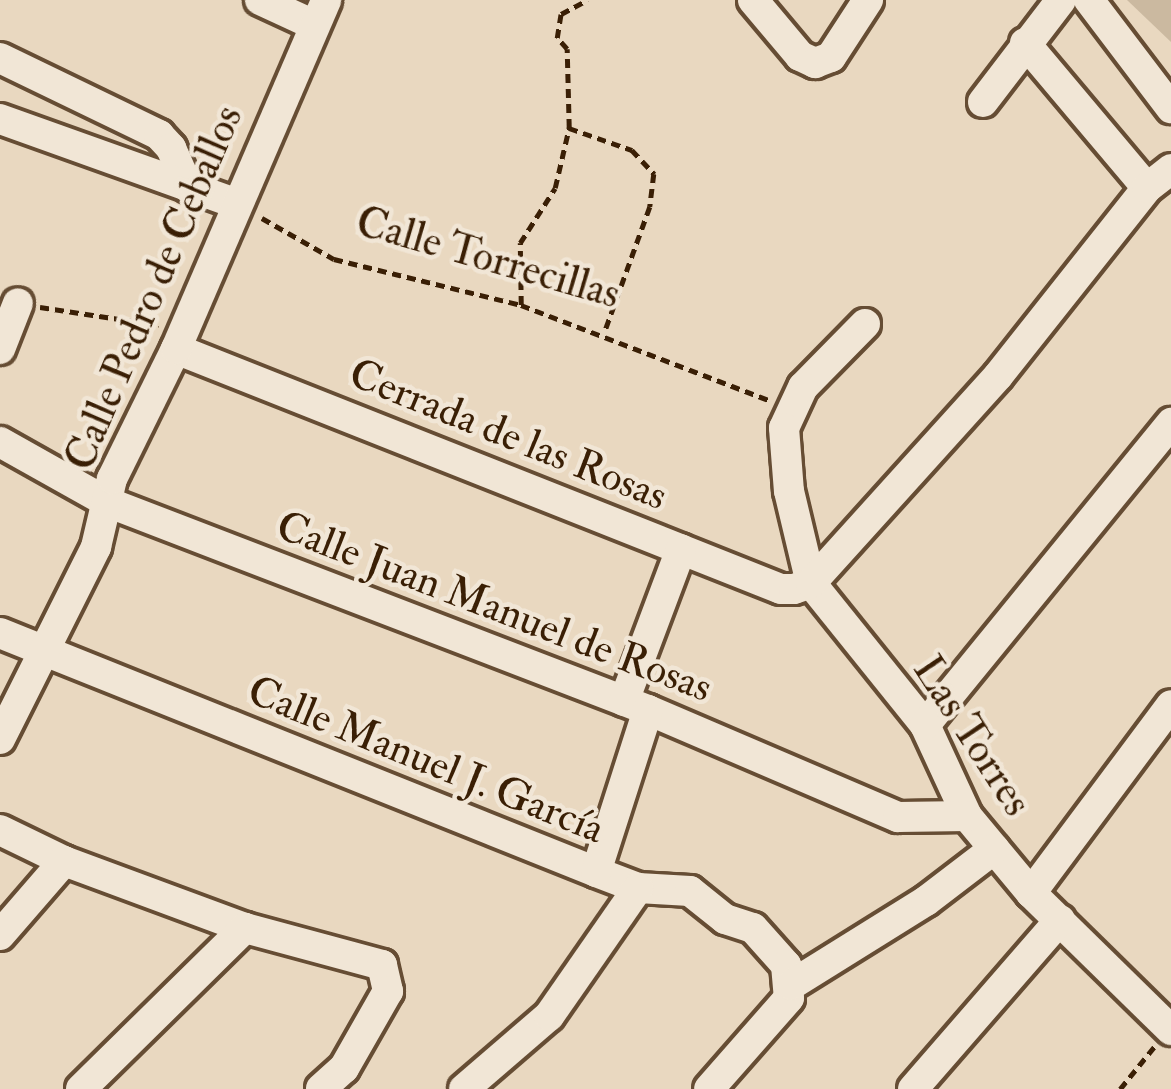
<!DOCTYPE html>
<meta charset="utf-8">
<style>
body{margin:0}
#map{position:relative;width:1171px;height:1089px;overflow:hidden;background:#e9d8c0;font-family:"IM FELL Double Pica",serif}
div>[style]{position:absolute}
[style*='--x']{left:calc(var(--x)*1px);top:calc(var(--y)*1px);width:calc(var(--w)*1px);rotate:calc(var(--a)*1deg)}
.green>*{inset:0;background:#cbb9a0}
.path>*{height:4.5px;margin-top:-2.25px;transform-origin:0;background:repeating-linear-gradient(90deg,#3a1f05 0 9px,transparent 0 15px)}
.roads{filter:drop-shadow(3px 0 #664d34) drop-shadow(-3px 0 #664d34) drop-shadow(0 3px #664d34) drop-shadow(0 -3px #664d34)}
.minor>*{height:30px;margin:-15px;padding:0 15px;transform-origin:15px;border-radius:15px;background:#f1e6d6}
span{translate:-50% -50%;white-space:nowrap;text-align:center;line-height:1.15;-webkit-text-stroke:9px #f1e6d6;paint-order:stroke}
.street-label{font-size:42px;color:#3a1f05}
</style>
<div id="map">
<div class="green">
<i style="clip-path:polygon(1127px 0,1171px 0,1171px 42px)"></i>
</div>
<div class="path">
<i style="--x:569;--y:128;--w:67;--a:19.2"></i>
<i style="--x:632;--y:150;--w:33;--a:47"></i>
<i style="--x:654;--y:174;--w:33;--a:97"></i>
<i style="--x:650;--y:207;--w:132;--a:109.9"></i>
<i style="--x:262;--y:218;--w:83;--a:29.7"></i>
<i style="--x:334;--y:259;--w:193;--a:13.8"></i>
<i style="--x:521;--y:305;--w:265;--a:21"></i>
<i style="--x:521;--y:305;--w:62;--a:-90.9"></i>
<i style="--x:520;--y:243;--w:65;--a:-57.5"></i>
<i style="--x:555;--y:188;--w:62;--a:-76.9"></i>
<i style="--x:569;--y:128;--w:79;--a:-91.5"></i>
<i style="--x:567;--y:49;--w:15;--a:-132"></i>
<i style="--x:557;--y:38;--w:24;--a:-81"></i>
<i style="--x:561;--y:14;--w:30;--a:-28"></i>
<i style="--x:40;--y:307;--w:120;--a:8.6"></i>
<i style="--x:1120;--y:1089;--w:54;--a:-51"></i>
</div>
<div class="roads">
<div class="minor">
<i style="--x:260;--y:0;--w:60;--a:24.8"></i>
<i style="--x:753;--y:0;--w:73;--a:50"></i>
<i style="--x:800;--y:56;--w:17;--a:25"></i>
<i style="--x:815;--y:63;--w:17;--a:-21"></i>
<i style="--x:831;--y:57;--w:68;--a:-57"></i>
<i style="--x:1089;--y:0;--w:136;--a:52.8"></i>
<i style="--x:1025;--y:43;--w:189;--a:49.9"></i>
<i style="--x:0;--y:58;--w:177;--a:25.8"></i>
<i style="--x:159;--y:135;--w:18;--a:47"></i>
<i style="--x:171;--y:148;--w:43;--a:66.4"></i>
<i style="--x:983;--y:102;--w:128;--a:-52.6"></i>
<i style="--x:0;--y:119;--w:252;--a:19.7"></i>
<i style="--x:865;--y:324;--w:88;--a:134.5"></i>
<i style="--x:803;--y:387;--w:45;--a:114.9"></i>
<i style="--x:784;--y:428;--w:63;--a:85.5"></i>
<i style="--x:789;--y:491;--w:95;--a:76.6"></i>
<i style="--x:811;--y:583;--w:182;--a:51.2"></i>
<i style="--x:925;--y:725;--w:100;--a:65.2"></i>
<i style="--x:967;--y:816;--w:100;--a:50.3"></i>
<i style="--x:1031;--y:893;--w:196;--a:44.4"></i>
<i style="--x:0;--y:349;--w:49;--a:-68.6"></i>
<i style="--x:176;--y:349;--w:651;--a:21.64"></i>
<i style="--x:781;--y:589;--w:13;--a:0"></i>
<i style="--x:794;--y:589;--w:18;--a:-19"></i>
<i style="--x:811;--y:583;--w:279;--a:-47.9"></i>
<i style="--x:998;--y:376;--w:240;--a:-51.6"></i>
<i style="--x:1147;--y:188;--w:31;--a:-38"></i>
<i style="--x:0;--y:442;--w:123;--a:29.3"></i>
<i style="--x:107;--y:502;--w:580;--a:21.03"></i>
<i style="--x:648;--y:710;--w:272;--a:23.2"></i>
<i style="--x:898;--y:817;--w:69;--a:-0.8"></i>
<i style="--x:0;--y:633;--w:642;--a:21.85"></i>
<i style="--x:596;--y:872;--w:45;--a:20.9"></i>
<i style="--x:638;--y:888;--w:52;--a:3.3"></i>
<i style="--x:690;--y:891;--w:45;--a:38.7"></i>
<i style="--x:725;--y:919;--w:29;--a:18"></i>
<i style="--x:753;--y:928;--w:50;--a:48.3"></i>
<i style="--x:786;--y:965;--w:33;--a:85"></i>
<i style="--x:789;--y:998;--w:121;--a:131.3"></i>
<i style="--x:624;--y:701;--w:162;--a:-69.4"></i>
<i style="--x:925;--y:725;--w:390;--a:-50.8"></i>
<i style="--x:0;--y:739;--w:215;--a:-63.4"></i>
<i style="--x:96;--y:547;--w:70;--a:-76.8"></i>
<i style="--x:112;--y:479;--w:145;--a:-63.8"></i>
<i style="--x:176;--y:349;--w:380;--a:-66.7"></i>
<i style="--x:0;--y:830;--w:71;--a:25.8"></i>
<i style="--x:64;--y:861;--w:193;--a:20.3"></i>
<i style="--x:245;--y:928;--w:142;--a:15.1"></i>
<i style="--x:382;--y:965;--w:27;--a:77"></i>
<i style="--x:388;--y:991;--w:89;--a:119.7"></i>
<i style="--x:344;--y:1068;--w:31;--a:138"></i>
<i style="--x:596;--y:872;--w:170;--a:-72.2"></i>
<i style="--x:1031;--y:893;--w:234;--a:-53.3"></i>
<i style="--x:0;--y:935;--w:98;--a:-49.1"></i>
<i style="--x:791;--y:985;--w:159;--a:-31.9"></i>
<i style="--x:926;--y:901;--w:86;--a:-37.4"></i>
<i style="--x:81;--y:1089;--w:230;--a:-44.5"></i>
<i style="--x:464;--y:1089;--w:112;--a:-40.7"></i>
<i style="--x:549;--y:1016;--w:156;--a:-55.2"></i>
<i style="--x:913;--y:1089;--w:224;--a:-49"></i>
</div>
</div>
<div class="street-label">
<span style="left:488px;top:258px;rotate:16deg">Calle Torrecillas</span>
<span style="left:154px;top:288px;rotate:-67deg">Calle Pedro de Ceballos</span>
<span style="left:508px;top:435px;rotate:22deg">Cerrada de las Rosas</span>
<span style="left:494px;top:607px;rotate:21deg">Calle Juan Manuel de Rosas</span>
<span style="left:972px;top:736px;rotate:57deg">Las Torres</span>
<span style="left:426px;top:760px;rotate:22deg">Calle Manuel J. García</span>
</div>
</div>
